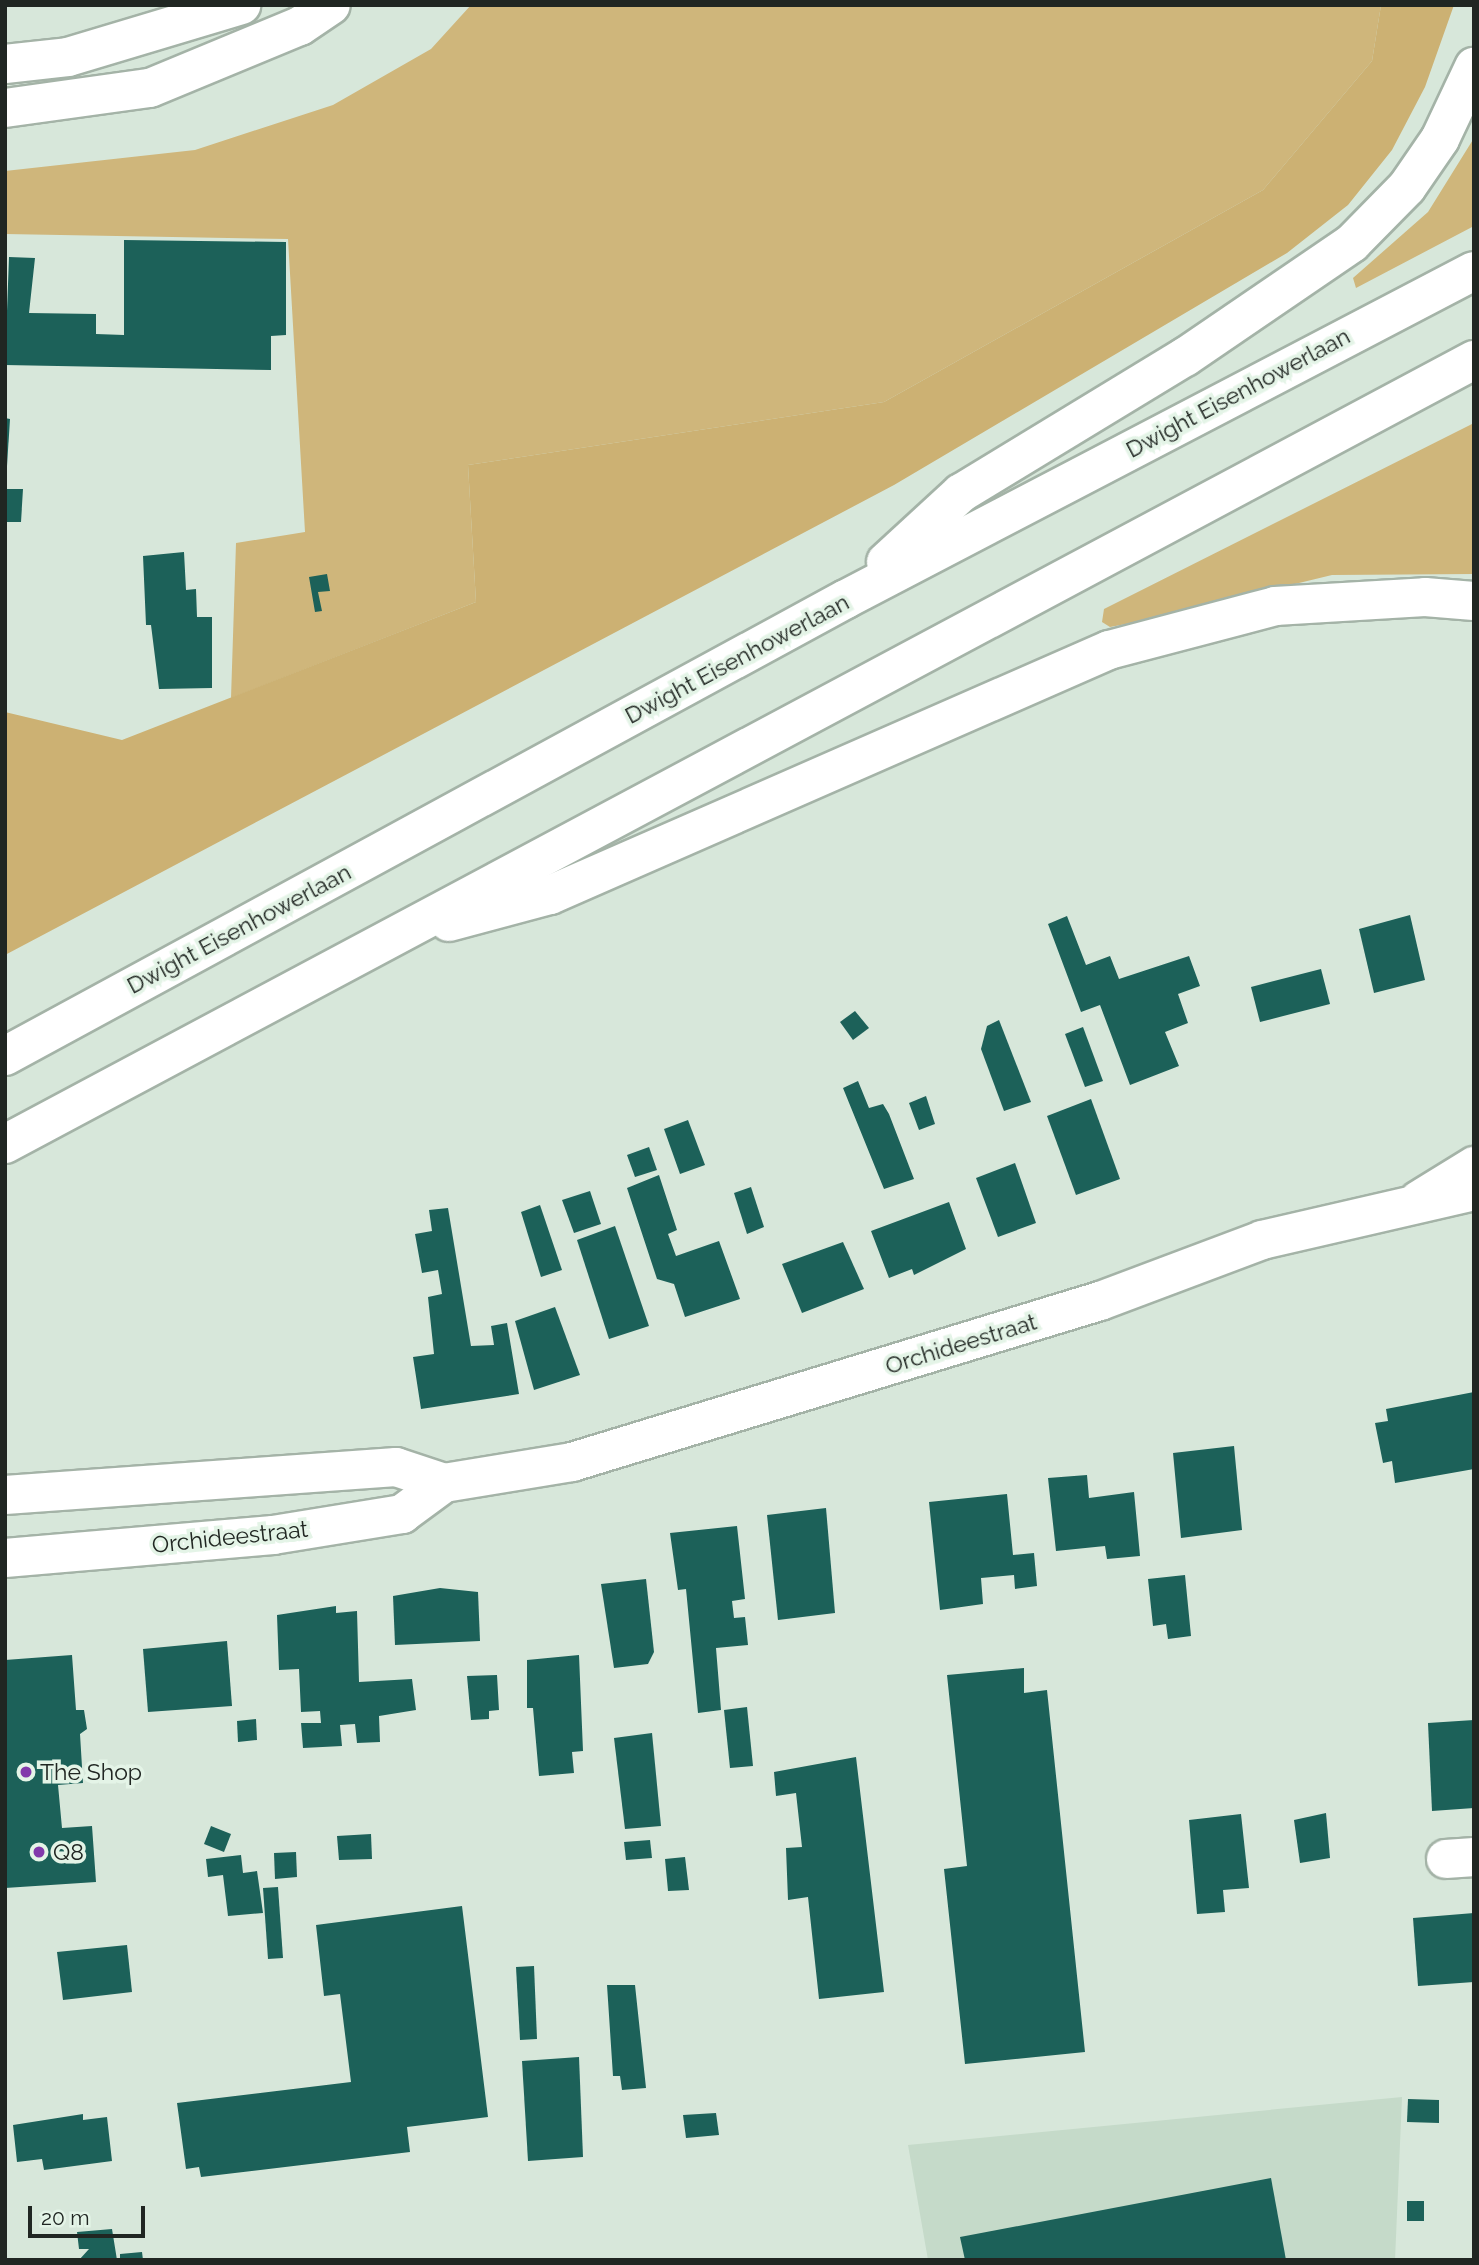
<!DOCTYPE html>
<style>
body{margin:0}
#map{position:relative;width:1479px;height:2265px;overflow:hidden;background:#d7e7da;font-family:Raleway,sans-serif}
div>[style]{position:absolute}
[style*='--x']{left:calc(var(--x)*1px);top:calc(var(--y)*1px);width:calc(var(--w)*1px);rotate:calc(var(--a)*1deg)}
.built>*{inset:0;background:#c5dac9}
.green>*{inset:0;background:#cfb67b}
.forest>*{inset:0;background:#ccb173}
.building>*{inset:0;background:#1c6159}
.roads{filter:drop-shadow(2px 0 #a4b3a7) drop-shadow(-2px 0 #a4b3a7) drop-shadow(0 2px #a4b3a7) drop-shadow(0 -2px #a4b3a7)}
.street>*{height:38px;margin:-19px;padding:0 19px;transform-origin:19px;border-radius:19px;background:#fff}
.primary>*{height:38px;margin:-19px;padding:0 19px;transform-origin:19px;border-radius:19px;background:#fff}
.highway>*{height:38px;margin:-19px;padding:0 19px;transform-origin:19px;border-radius:19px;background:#fff}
.dots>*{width:19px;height:19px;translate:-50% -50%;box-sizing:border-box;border:4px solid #e4f4e7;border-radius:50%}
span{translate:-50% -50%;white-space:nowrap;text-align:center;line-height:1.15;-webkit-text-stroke:7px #e4f4e7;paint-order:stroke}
.street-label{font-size:23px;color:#202622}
.poi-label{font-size:23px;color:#202622}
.left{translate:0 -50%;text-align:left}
.frame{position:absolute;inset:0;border:7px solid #202622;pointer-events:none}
.scale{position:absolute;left:28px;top:2206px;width:117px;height:32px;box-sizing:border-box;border:4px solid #202622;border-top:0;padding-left:9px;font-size:21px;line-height:24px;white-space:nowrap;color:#202622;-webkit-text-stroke:5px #e4f4e7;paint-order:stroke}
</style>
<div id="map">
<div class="built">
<i style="clip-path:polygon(1402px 2097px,1395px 2260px,928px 2260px,908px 2145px)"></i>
</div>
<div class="green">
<i style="clip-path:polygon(471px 5px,1381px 5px,1372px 61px,1263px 190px,884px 402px,468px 465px,476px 602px,231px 698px,236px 543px,305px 532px,288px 239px,5px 234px,5px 171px,195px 150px,333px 105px,431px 49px)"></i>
<i style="clip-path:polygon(1474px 138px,1474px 226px,1356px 288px,1353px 278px,1428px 212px)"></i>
<i style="clip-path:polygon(1474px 423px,1474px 574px,1332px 575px,1142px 621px,1110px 627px,1102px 622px,1104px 609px)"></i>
</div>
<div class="forest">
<i style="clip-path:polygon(1381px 5px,1454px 5px,1425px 87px,1392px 150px,1348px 205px,1287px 253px,894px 485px,5px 955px,5px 712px,122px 740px,476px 602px,468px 465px,884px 402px,1263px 190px,1372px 61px)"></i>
</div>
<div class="building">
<i style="clip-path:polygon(124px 240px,286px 242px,286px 335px,271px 336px,271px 370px,5px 365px,9px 257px,35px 258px,29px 313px,96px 314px,96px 334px,124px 335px)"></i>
<i style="clip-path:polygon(5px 418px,10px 419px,7px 466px,5px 465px)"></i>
<i style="clip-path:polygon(5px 489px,23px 489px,21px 522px,5px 522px)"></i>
<i style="clip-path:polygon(184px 552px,186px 590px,196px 589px,197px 617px,212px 617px,212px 688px,159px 689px,151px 625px,146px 625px,143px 556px)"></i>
<i style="clip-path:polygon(327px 574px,330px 591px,318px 592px,322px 611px,315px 612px,309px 577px)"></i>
<i style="clip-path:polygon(1410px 915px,1425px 980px,1374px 993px,1359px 929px)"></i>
<i style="clip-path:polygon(1067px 916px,1086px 965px,1110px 956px,1119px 979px,1189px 956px,1200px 986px,1178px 994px,1188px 1023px,1165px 1032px,1179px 1066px,1130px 1085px,1100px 1005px,1081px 1012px,1048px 924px)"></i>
<i style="clip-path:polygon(1321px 969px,1330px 1004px,1260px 1022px,1251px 987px)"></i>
<i style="clip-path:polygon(855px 1011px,869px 1028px,853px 1040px,840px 1022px)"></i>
<i style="clip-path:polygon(999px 1020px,1031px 1102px,1004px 1111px,981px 1049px,987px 1026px)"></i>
<i style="clip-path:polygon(1083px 1027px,1103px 1081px,1085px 1087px,1065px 1034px)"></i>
<i style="clip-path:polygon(858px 1081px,869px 1108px,883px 1104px,889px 1114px,914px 1179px,884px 1189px,843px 1088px)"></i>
<i style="clip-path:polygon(926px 1096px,935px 1124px,919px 1130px,909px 1103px)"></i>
<i style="clip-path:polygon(1091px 1099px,1120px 1179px,1076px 1195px,1047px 1116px)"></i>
<i style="clip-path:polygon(688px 1120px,705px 1165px,680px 1174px,664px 1129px)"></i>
<i style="clip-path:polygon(649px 1147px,657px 1170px,635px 1177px,627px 1155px)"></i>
<i style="clip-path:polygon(1015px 1163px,1036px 1223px,998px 1237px,976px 1178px)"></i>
<i style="clip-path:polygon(659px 1175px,677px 1230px,668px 1234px,676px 1256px,719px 1241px,740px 1299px,685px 1317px,674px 1284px,657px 1279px,627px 1188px)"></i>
<i style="clip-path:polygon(751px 1187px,764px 1227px,747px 1234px,734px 1193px)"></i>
<i style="clip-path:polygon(590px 1191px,601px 1224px,574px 1233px,562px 1200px)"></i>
<i style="clip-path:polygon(949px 1202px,966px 1249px,914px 1275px,912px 1269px,889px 1278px,871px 1231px)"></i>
<i style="clip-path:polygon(540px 1205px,562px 1270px,541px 1277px,521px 1212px)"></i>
<i style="clip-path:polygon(448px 1208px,471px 1346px,494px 1345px,491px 1326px,507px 1323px,519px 1394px,421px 1409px,413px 1357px,434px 1354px,428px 1297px,442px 1294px,438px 1270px,422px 1273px,415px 1234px,432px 1231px,429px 1210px)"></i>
<i style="clip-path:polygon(615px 1226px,649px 1326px,609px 1339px,577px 1240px)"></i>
<i style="clip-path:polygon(843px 1242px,864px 1289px,802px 1313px,782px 1264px)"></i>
<i style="clip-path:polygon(555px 1307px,580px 1375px,534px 1390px,515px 1321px)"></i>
<i style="clip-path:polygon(1474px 1392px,1474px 1469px,1395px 1483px,1392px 1461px,1383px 1463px,1375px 1423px,1388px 1421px,1386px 1409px)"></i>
<i style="clip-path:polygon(1234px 1446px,1242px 1530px,1181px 1538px,1173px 1453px)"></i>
<i style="clip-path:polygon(1087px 1475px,1089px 1498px,1134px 1492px,1140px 1556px,1107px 1559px,1105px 1546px,1056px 1551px,1048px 1478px)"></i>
<i style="clip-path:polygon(1007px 1494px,1013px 1555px,1034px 1553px,1037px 1586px,1015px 1589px,1014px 1575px,981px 1578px,983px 1604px,940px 1610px,929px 1502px)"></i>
<i style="clip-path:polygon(826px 1508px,835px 1613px,778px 1620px,767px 1515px)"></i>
<i style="clip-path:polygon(737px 1526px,745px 1599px,732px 1601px,734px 1618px,745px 1617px,748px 1645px,716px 1648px,721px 1710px,698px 1713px,686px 1589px,678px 1590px,670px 1533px)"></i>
<i style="clip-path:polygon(1185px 1575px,1191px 1636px,1168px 1639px,1166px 1624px,1153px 1626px,1148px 1579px)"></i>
<i style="clip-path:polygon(646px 1579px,654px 1652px,648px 1664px,614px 1668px,601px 1584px)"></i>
<i style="clip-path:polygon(440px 1588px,478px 1592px,480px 1641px,395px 1645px,393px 1596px)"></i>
<i style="clip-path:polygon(336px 1606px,336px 1613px,357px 1611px,359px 1682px,412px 1679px,416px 1710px,379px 1716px,380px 1742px,357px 1743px,355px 1724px,340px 1725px,342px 1746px,303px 1748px,301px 1723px,321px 1723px,320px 1711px,301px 1712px,299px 1669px,279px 1670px,277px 1615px)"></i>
<i style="clip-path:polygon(227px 1641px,232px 1706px,148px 1712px,143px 1649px)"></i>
<i style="clip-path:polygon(72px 1655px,76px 1710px,84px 1710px,87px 1729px,80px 1734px,83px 1783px,58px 1785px,62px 1828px,92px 1826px,96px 1882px,5px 1888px,5px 1660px)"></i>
<i style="clip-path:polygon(579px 1655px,583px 1751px,572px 1752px,574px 1773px,539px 1776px,533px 1708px,527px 1708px,527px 1660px)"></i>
<i style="clip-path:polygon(1024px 1668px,1024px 1693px,1047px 1690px,1085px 2052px,965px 2064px,944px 1869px,967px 1866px,947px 1675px)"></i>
<i style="clip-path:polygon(497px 1675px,499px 1710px,489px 1711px,489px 1719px,471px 1720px,467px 1676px)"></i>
<i style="clip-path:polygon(747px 1707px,753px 1766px,730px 1768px,724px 1710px)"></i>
<i style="clip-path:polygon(256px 1719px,257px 1740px,238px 1742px,237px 1721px)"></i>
<i style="clip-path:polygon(1474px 1720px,1474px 1808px,1432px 1811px,1428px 1723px)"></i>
<i style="clip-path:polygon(652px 1733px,661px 1826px,625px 1829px,614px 1738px)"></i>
<i style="clip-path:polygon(856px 1757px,884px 1992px,819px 1999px,808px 1897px,788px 1900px,786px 1848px,802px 1847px,796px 1793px,776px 1796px,774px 1772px)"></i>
<i style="clip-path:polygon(1326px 1813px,1330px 1858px,1300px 1863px,1294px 1820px)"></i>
<i style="clip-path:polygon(1241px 1814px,1249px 1888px,1223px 1890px,1225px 1912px,1197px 1914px,1189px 1820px)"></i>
<i style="clip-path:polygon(211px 1826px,231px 1834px,224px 1852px,204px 1844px)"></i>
<i style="clip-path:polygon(371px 1834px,372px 1859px,339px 1860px,337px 1836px)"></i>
<i style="clip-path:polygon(650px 1840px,652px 1858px,626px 1860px,624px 1842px)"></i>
<i style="clip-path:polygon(296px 1852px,297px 1877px,275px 1879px,274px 1853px)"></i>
<i style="clip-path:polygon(241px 1855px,243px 1873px,257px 1871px,263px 1913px,228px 1916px,223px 1875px,208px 1877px,206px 1859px)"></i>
<i style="clip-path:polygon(685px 1857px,689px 1890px,668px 1891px,665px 1859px)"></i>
<i style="clip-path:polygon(278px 1887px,283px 1958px,268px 1959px,263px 1888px)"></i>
<i style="clip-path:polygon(462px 1906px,488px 2117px,407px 2127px,410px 2152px,201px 2177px,199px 2167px,186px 2169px,177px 2103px,351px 2082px,340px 1994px,324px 1996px,316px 1925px)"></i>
<i style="clip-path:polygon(1474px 1913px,1474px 1982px,1418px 1986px,1413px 1918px)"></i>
<i style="clip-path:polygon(127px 1945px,132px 1992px,63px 2000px,57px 1952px)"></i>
<i style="clip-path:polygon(534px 1966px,537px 2039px,520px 2040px,516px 1967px)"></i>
<i style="clip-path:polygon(607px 1985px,635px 1985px,646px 2088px,622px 2090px,620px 2076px,613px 2076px)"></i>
<i style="clip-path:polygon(579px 2057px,583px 2157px,528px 2161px,522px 2061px)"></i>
<i style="clip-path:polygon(1408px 2099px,1439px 2100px,1439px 2123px,1407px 2122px)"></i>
<i style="clip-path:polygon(716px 2113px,719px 2135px,686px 2138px,683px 2115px)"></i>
<i style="clip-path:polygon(83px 2114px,83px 2120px,107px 2117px,112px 2161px,44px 2170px,42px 2159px,17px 2162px,13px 2125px)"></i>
<i style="clip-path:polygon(1271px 2178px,1286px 2260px,965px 2260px,960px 2237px)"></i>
<i style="clip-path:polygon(1407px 2201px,1424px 2201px,1424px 2221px,1407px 2221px)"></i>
<i style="clip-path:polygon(112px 2229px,117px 2260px,79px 2260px,89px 2249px,79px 2249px,77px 2232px)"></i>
<i style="clip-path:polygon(142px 2252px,143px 2260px,120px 2260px,120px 2254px)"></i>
</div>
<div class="roads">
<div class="street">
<i style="--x:1446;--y:1859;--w:28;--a:-4"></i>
</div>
<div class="primary">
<i style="--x:5;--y:1495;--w:392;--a:-4.1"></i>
<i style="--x:396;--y:1467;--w:51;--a:18.4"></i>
<i style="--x:5;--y:1558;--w:269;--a:-4.9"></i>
<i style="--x:273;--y:1535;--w:131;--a:-9.2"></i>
<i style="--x:402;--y:1514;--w:52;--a:-36.4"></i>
<i style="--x:444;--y:1483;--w:130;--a:-9.3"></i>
<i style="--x:572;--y:1462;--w:552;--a:-16.96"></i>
<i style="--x:1100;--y:1301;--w:173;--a:-20.6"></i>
<i style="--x:1262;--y:1240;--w:218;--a:-13"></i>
</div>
<div class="highway">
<i style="--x:5;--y:64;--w:63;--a:-6.3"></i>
<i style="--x:68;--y:57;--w:181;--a:-16.7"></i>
<i style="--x:5;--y:108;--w:146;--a:-7.9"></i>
<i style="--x:150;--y:88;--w:162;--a:-22.5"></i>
<i style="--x:300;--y:26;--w:37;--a:-34"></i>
<i style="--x:886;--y:562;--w:102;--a:-42.6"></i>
<i style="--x:961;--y:493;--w:262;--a:-31.3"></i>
<i style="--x:1185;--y:357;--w:202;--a:-34.3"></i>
<i style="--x:1352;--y:243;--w:78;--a:-45.5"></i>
<i style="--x:1407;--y:187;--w:58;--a:-55.5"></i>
<i style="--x:1440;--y:139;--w:80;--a:-64.7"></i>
<i style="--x:449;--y:922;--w:105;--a:-15"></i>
<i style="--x:550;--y:895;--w:610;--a:-23.67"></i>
<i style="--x:1109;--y:650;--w:172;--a:-14.8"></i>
<i style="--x:1275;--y:606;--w:150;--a:-3.4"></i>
<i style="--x:1425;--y:597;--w:49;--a:4.7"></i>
<i style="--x:5;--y:1056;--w:957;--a:-28.52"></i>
<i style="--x:846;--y:599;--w:708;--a:-27.58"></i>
<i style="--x:5;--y:1144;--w:1665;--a:-28.09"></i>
<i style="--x:1419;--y:1200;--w:65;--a:-31.7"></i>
</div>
</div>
<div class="dots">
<i style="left:26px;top:1772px;background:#8239ab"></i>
<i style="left:39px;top:1852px;background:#8239ab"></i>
</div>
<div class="street-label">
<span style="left:1238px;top:393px;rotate:-28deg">Dwight Eisenhowerlaan</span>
<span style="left:737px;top:659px;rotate:-28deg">Dwight Eisenhowerlaan</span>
<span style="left:239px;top:929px;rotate:-28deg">Dwight Eisenhowerlaan</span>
<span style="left:961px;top:1344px;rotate:-17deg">Orchideestraat</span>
<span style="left:230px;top:1537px;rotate:-6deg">Orchideestraat</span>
</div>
<div class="poi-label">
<span class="left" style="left:40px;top:1772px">The Shop</span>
<span class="left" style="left:53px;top:1852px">Q8</span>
</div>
<div class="frame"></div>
<div class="scale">20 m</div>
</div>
